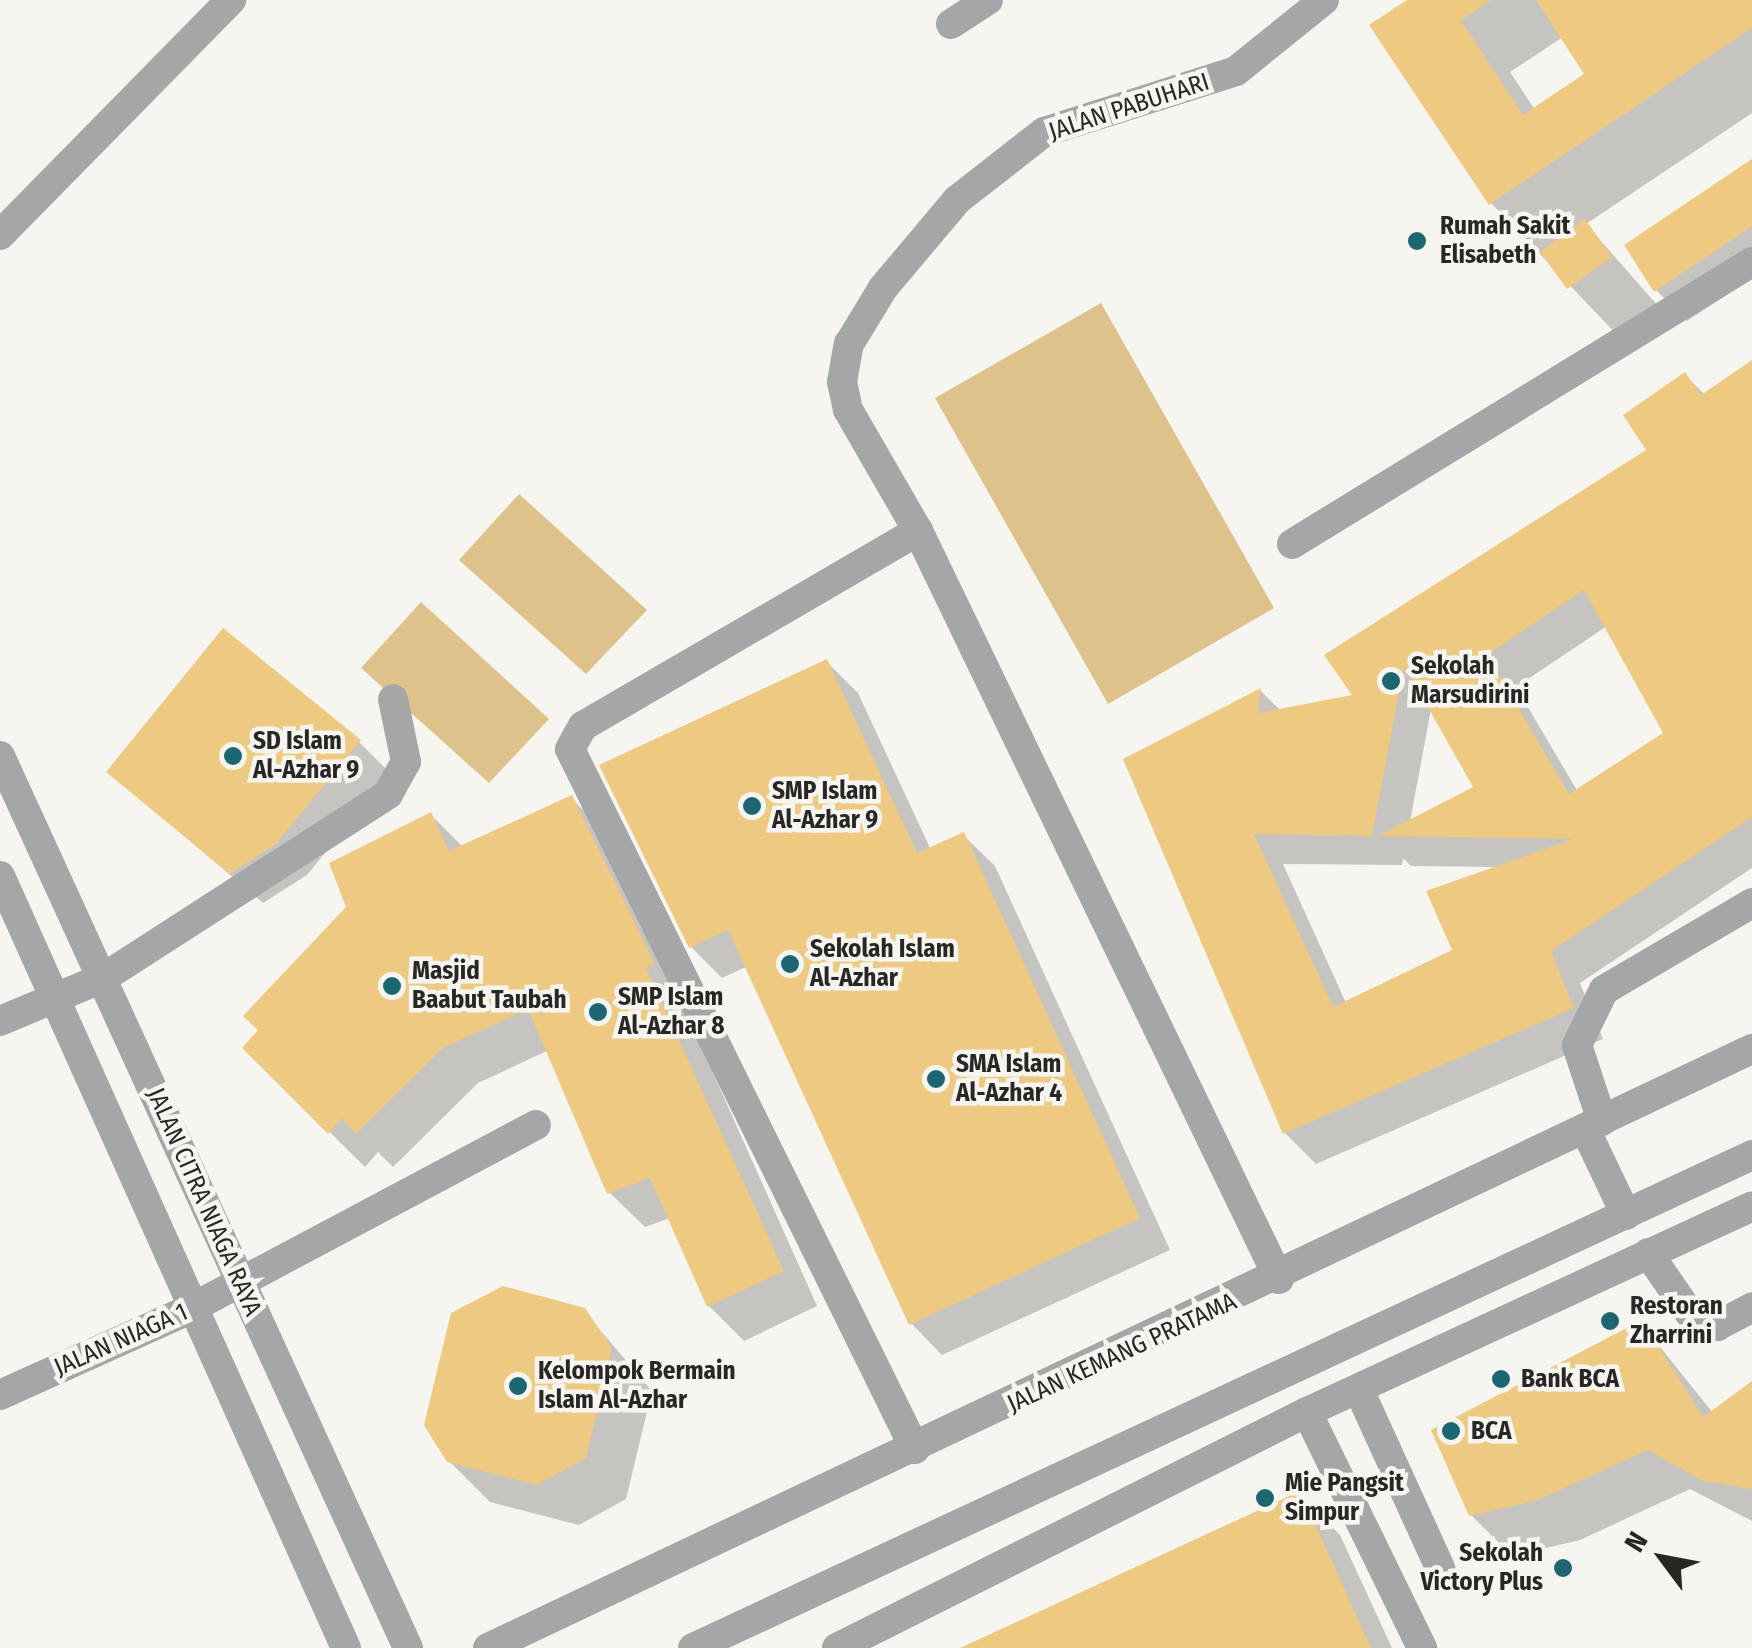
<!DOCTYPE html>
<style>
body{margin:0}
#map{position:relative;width:1752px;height:1648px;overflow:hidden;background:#f7f5f0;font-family:"Fira Sans Condensed",sans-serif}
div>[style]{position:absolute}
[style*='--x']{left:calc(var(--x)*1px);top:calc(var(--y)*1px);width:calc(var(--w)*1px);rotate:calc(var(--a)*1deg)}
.green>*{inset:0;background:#dec28c}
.shadow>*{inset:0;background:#0003}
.building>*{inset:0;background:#edc981}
.minor>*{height:30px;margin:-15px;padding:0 15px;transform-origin:15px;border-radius:15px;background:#a4a6a7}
.dots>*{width:28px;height:28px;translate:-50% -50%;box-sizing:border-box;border:5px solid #f7f5f0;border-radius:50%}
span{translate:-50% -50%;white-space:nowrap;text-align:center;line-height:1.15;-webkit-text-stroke:9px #f7f5f0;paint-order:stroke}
.street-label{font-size:25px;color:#282726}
.poi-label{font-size:25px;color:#282726;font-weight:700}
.left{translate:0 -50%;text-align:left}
.right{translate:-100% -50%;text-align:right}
.north{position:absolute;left:1612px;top:1508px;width:100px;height:100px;-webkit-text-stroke:8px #f7f5f0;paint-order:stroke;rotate:302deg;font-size:28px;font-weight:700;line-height:40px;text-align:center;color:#282726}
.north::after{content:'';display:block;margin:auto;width:35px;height:45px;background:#282726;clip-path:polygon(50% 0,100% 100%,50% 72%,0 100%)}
</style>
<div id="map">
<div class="green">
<i style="clip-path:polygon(1101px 303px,1274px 608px,1108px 704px,935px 398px)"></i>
<i style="clip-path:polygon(519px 494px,647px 610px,586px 674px,459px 560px)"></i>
<i style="clip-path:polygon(421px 602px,549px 719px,489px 783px,361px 668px)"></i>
</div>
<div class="shadow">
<i style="clip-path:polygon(evenodd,1411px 0,1752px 0,1752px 113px,1586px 224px,1666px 315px,1626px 344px,1491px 203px,1411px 0,1563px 37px,1588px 75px,1535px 110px,1510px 72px,1563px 37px)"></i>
<i style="clip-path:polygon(1752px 162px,1752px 278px,1687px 321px,1656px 290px)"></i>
<i style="clip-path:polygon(evenodd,1752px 363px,1752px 868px,1580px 983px,1603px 1039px,1316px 1164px,1285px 1133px,1127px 760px,1261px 691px,1281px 711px,1357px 697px,1650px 451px,1685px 375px,1705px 395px,1752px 363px,1607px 626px,1666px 734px,1578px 792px,1516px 687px,1607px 626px,1752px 363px,1431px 709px,1476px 788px,1410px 822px,1431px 709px,1752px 363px,1403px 858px,1411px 866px,1500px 867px,1455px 952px,1346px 1003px,1283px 864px,1402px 865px,1403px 858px)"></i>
<i style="clip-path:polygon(827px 662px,858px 693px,931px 850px,963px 835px,995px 866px,1170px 1250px,942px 1355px,911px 1323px,748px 966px,722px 978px,691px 947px)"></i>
<i style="clip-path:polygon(359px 742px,390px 773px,307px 875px,263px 903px,109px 772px)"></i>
<i style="clip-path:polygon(571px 798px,606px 833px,817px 1306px,744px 1341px,709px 1306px,670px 1218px,645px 1227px,609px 1192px,549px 1050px,478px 1083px,393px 1167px,378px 1152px,365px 1167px,245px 1048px,431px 815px,463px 847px)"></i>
<i style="clip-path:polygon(583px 1310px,652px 1391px,626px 1499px,579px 1525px,490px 1502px,449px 1461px)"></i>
<i style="clip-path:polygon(1641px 1323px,1713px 1413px,1752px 1383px,1752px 1521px,1690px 1489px,1580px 1540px,1512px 1556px,1471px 1515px)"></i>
<i style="clip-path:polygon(1300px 1494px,1340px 1535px,1392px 1648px,966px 1648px)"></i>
</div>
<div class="building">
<i style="clip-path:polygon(1407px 0,1491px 0,1461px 20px,1523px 115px,1584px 74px,1536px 0,1752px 0,1752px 28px,1489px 205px,1369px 25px)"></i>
<i style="clip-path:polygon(1752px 159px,1752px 226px,1654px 292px,1624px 245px)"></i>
<i style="clip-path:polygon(1585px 219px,1612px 257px,1567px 289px,1540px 252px)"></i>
<i style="clip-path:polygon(evenodd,1752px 360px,1752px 817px,1551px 951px,1574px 1008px,1283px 1134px,1123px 759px,1261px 688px,1258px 713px,1352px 695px,1324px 655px,1646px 450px,1623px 415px,1685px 372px,1701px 395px,1752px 360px,1584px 590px,1663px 733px,1569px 794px,1487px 655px,1584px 590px,1752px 360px,1404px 665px,1473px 787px,1378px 836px,1573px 839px,1426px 891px,1452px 950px,1333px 1007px,1254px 834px,1372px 836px,1404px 665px)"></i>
<i style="clip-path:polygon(223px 628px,361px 740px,276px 844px,230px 874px,106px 772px)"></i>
<i style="clip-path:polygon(827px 659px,917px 853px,964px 832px,1140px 1218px,909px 1325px,728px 930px,689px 948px,599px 765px)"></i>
<i style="clip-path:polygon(572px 795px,655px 964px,646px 968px,784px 1271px,707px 1307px,650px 1178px,607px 1194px,528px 1009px,443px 1048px,356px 1134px,342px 1118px,328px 1134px,242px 1048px,258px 1030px,243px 1016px,346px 907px,329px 863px,431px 812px,449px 851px)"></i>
<i style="clip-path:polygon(503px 1286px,585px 1308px,612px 1348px,586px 1458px,537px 1485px,447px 1462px,424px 1425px,451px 1313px)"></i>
<i style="clip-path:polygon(1642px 1320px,1703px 1417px,1752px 1381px,1752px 1489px,1703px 1481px,1648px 1450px,1538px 1500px,1469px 1516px,1431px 1430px)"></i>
<i style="clip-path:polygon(1300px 1491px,1371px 1648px,960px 1648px)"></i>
</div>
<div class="minor">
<i style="--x:951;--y:24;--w:44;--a:-33"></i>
<i style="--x:0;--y:235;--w:330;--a:-45.5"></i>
<i style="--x:1292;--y:544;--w:540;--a:-31.51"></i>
<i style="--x:0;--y:756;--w:981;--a:65.42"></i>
<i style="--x:0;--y:876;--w:846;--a:65.86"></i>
<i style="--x:0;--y:1021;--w:112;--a:-22.7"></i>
<i style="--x:103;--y:978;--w:339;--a:-32.8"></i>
<i style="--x:388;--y:794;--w:37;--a:-61"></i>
<i style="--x:406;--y:762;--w:64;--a:-101.7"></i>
<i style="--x:1602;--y:1121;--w:80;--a:-108.2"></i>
<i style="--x:1577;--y:1045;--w:61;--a:-63.9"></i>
<i style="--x:1604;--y:990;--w:172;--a:-30.4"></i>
<i style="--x:1586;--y:1131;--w:93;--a:64.5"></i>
<i style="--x:1648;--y:1253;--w:83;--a:55.3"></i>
<i style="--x:1695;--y:1321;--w:23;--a:13"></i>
<i style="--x:1717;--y:1326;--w:40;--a:-28"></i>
<i style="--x:1279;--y:1279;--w:831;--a:-115.76"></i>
<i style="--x:918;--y:531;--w:140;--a:-120"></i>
<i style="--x:848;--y:410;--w:29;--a:-102"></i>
<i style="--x:842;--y:382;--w:39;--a:-80"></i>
<i style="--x:849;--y:344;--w:66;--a:-58.7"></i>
<i style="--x:883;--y:288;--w:115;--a:-49.9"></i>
<i style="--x:957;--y:200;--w:110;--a:-38"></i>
<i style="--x:1044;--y:132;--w:201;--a:-17.6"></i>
<i style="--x:1236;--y:71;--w:113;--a:-38.9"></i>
<i style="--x:1359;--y:1390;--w:196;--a:65.5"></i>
<i style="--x:0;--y:1395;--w:206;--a:-24.3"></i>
<i style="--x:188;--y:1310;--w:394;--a:-28"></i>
<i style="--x:1307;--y:1412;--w:263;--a:64"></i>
<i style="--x:915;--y:1449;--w:780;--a:-116.24"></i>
<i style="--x:570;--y:749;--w:26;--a:-61"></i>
<i style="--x:583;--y:726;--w:388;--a:-30.2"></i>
<i style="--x:488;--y:1648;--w:1399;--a:-25.36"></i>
<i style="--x:693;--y:1648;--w:1168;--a:-24.96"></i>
<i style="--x:837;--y:1648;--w:526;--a:-26.66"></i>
<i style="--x:1307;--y:1412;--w:490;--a:-24.8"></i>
</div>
<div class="dots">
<i style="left:1417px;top:241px;background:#1c6672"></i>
<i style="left:1391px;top:681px;background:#1c6672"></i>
<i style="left:233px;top:756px;background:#1c6672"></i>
<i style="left:752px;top:806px;background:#1c6672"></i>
<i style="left:790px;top:964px;background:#1c6672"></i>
<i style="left:392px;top:986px;background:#1c6672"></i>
<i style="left:598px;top:1012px;background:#1c6672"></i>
<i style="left:936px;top:1079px;background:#1c6672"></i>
<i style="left:1610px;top:1321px;background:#1c6672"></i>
<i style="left:1501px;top:1379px;background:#1c6672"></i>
<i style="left:518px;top:1386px;background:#1c6672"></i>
<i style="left:1451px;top:1431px;background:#1c6672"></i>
<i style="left:1265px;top:1498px;background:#1c6672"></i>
<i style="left:1563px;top:1568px;background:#1c6672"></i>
</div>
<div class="street-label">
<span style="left:1129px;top:107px;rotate:-18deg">JALAN PABUHARI</span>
<span style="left:204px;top:1202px;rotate:66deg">JALAN CITRA NIAGA RAYA</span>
<span style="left:121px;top:1340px;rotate:-24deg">JALAN NIAGA 1</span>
<span style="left:1122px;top:1353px;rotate:-25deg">JALAN KEMANG PRATAMA</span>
</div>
<div class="poi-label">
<span class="left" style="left:1440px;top:241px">Rumah Sakit<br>Elisabeth</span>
<span class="left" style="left:1411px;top:681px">Sekolah<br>Marsudirini</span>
<span class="left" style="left:253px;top:756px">SD Islam<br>Al-Azhar 9</span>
<span class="left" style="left:772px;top:806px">SMP Islam<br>Al-Azhar 9</span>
<span class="left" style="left:810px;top:964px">Sekolah Islam<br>Al-Azhar</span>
<span class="left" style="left:412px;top:986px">Masjid<br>Baabut Taubah</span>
<span class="left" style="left:618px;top:1012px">SMP Islam<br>Al-Azhar 8</span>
<span class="left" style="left:956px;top:1079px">SMA Islam<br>Al-Azhar 4</span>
<span class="left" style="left:1630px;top:1321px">Restoran<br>Zharrini</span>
<span class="left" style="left:538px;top:1386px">Kelompok Bermain<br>Islam Al-Azhar</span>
<span class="left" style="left:1521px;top:1379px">Bank BCA</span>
<span class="left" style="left:1471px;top:1431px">BCA</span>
<span class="left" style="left:1285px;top:1498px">Mie Pangsit<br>Simpur</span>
<span class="right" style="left:1543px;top:1568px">Sekolah<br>Victory Plus</span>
</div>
<div class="north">N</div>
</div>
